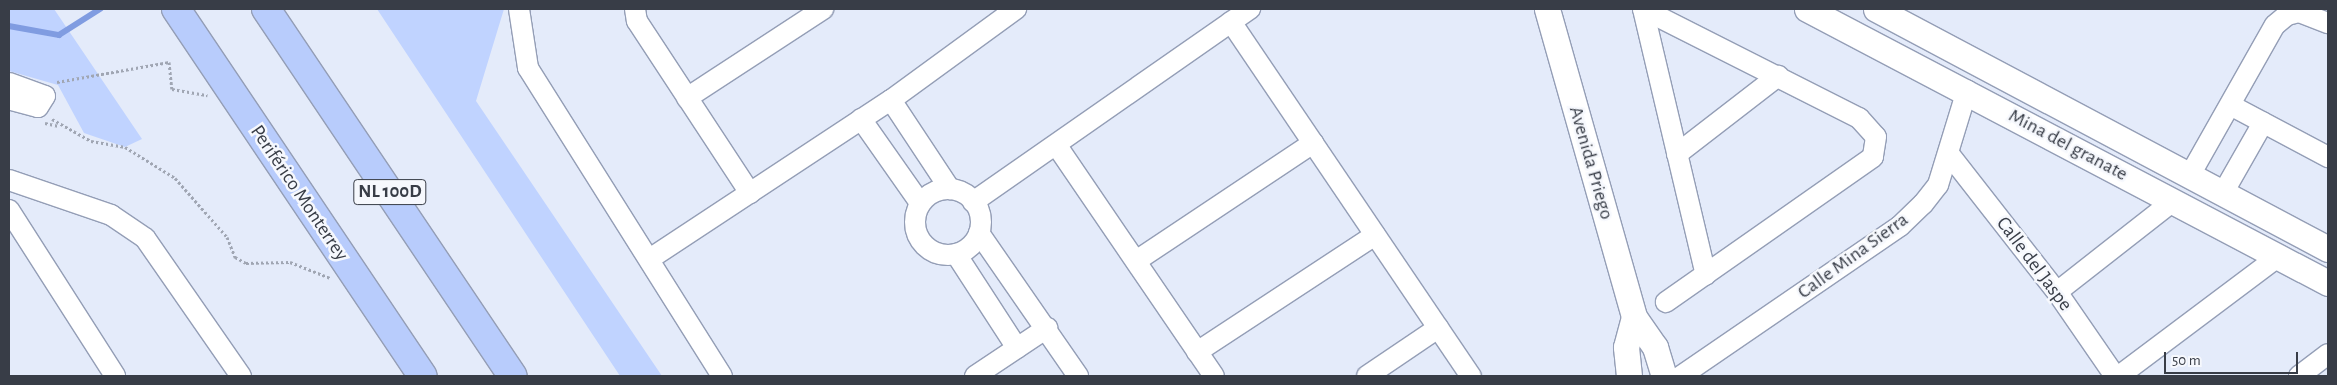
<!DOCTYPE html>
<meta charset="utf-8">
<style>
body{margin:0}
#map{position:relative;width:2337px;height:385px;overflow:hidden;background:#e4ebfa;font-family:"Alegreya Sans",sans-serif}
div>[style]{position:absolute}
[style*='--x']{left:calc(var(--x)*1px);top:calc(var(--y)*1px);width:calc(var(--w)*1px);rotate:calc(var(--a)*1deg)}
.green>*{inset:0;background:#c0d3ff}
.stream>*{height:5.5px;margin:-2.75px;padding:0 2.75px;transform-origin:2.75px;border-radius:2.75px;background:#809ce1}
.path>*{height:3px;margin-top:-1.5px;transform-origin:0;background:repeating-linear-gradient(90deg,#a0a6b3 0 2.5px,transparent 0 5px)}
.roads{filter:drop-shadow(1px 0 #949eb6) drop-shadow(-1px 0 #949eb6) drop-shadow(0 1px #949eb6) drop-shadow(0 -1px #949eb6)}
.minor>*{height:20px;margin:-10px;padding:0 10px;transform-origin:10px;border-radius:10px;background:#fff}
.minor>.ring{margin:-10px;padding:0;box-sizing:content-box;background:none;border:20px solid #fff;border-radius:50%}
.tertiary>*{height:25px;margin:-12.5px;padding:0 12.5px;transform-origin:12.5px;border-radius:12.5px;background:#fff}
.motorway>*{height:28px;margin:-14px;padding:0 14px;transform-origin:14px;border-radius:14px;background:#b8ccfc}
span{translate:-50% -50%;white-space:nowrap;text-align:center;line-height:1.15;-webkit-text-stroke:5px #f6f8fd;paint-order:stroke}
.shield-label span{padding:1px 4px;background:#f6f8fd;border:1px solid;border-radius:4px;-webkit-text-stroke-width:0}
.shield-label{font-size:19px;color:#383d47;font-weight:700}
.street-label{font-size:20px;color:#383d47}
.frame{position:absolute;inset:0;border:10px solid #383d47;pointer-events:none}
.scale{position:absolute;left:2164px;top:352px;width:134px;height:22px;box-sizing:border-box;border:2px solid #383d47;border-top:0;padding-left:6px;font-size:15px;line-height:18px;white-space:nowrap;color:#383d47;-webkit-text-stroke:4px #f6f8fd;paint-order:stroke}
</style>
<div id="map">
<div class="green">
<i style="clip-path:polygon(9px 9px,54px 9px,142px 139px,125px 147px,84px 133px,58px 85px,9px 71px)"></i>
<i style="clip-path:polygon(377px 9px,504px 9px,476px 101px,662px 376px,620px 376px)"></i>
</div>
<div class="stream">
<i style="--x:9;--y:26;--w:51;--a:10.2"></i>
<i style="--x:59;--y:35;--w:49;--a:-32.4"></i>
</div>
<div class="path">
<i style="--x:57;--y:82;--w:114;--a:-10.1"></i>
<i style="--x:169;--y:62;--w:27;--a:84"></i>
<i style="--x:172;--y:89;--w:36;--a:10"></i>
<i style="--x:52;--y:119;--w:45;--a:29.4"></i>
<i style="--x:91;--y:141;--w:35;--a:10"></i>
<i style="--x:125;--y:147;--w:59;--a:31.8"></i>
<i style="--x:175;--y:178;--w:79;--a:48.6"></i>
<i style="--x:227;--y:237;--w:22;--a:68"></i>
<i style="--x:235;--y:257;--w:13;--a:29"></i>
<i style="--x:246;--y:263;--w:44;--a:-1.3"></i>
<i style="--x:290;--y:262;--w:43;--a:21.8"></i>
<i style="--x:45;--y:123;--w:14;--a:12"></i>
</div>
<div class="roads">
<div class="minor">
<i style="--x:519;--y:9;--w:60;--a:81.3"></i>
<i style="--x:528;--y:68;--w:364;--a:57.8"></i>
<i style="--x:635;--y:9;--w:12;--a:81"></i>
<i style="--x:637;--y:21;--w:206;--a:56.7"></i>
<i style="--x:1643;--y:9;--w:242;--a:26.8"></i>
<i style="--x:1859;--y:118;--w:25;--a:48"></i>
<i style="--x:1876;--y:137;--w:20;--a:99"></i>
<i style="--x:1873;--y:157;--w:253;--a:145"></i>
<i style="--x:1643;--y:9;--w:273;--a:76.7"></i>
<i style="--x:1231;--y:22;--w:428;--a:55.9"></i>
<i style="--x:9;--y:83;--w:38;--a:20"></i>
<i style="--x:45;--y:96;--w:13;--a:122"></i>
<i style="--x:38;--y:107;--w:30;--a:-165"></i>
<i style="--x:687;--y:98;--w:163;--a:-33.2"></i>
<i style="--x:891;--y:100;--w:107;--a:56.5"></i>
<i style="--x:2232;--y:106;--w:109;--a:28"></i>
<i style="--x:861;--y:119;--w:103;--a:54.9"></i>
<i style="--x:1057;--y:146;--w:278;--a:55.7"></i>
<i style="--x:1677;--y:154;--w:128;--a:-37.7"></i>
<i style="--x:1949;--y:154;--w:175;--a:52"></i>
<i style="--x:2057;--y:292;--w:102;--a:55.4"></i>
<i style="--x:2190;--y:175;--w:172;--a:-60.5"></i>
<i style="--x:2275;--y:25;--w:16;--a:-40"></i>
<i style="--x:2287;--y:15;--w:12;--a:-14"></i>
<i style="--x:2299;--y:12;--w:31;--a:21"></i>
<i style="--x:9;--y:180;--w:108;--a:18.9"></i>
<i style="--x:111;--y:215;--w:41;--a:34.1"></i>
<i style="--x:145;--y:238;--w:168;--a:55.2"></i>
<i class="ring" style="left:915px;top:189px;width:46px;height:46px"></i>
<i style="--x:2223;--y:193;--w:81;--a:-60.3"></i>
<i style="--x:973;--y:202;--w:338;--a:-34.9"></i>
<i style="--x:9;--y:210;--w:197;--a:57.4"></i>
<i style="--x:979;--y:233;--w:174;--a:55.3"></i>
<i style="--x:956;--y:254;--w:112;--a:57"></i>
<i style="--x:651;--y:258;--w:287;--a:-33.4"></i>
<i style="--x:891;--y:100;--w:155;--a:-36.1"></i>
<i style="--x:1136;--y:261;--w:213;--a:-33.7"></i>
<i style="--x:2057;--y:292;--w:147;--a:-38.1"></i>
<i style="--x:1197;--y:352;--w:213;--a:-33.3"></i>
<i style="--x:975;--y:376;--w:87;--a:-33.7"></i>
<i style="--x:1367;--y:376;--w:86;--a:-34.1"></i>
<i style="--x:1681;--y:376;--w:265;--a:-34.4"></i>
<i style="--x:1900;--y:226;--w:32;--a:-44"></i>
<i style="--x:1923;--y:204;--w:24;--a:-52"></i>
<i style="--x:1938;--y:185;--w:99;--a:-73"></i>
<i style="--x:2119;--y:376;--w:200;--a:-36.9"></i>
<i style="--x:2299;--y:376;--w:36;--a:-37"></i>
</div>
<div class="tertiary">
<i style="--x:1547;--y:9;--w:320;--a:74.2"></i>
<i style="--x:1634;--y:317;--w:37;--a:55"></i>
<i style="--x:1655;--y:347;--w:30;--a:73"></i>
<i style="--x:1807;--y:9;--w:589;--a:27.74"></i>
<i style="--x:1876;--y:9;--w:512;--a:27.97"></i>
<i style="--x:1629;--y:376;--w:29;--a:-96"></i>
<i style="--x:1626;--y:347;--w:31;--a:-75"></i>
</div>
<div class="motorway">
<i style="--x:176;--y:9;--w:442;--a:56.1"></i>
<i style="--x:266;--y:9;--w:442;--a:56.1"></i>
</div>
</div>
<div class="shield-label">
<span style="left:390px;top:192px">NL 100D</span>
</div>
<div class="street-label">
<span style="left:2068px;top:145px;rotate:28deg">Mina del granate</span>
<span style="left:1591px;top:163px;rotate:74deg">Avenida Priego</span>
<span style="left:299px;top:193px;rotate:56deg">Periférico Monterrey</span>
<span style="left:1853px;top:256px;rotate:-36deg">Calle Mina Sierra</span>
<span style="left:2034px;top:264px;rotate:53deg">Calle del Jaspe</span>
</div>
<div class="frame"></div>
<div class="scale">50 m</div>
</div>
